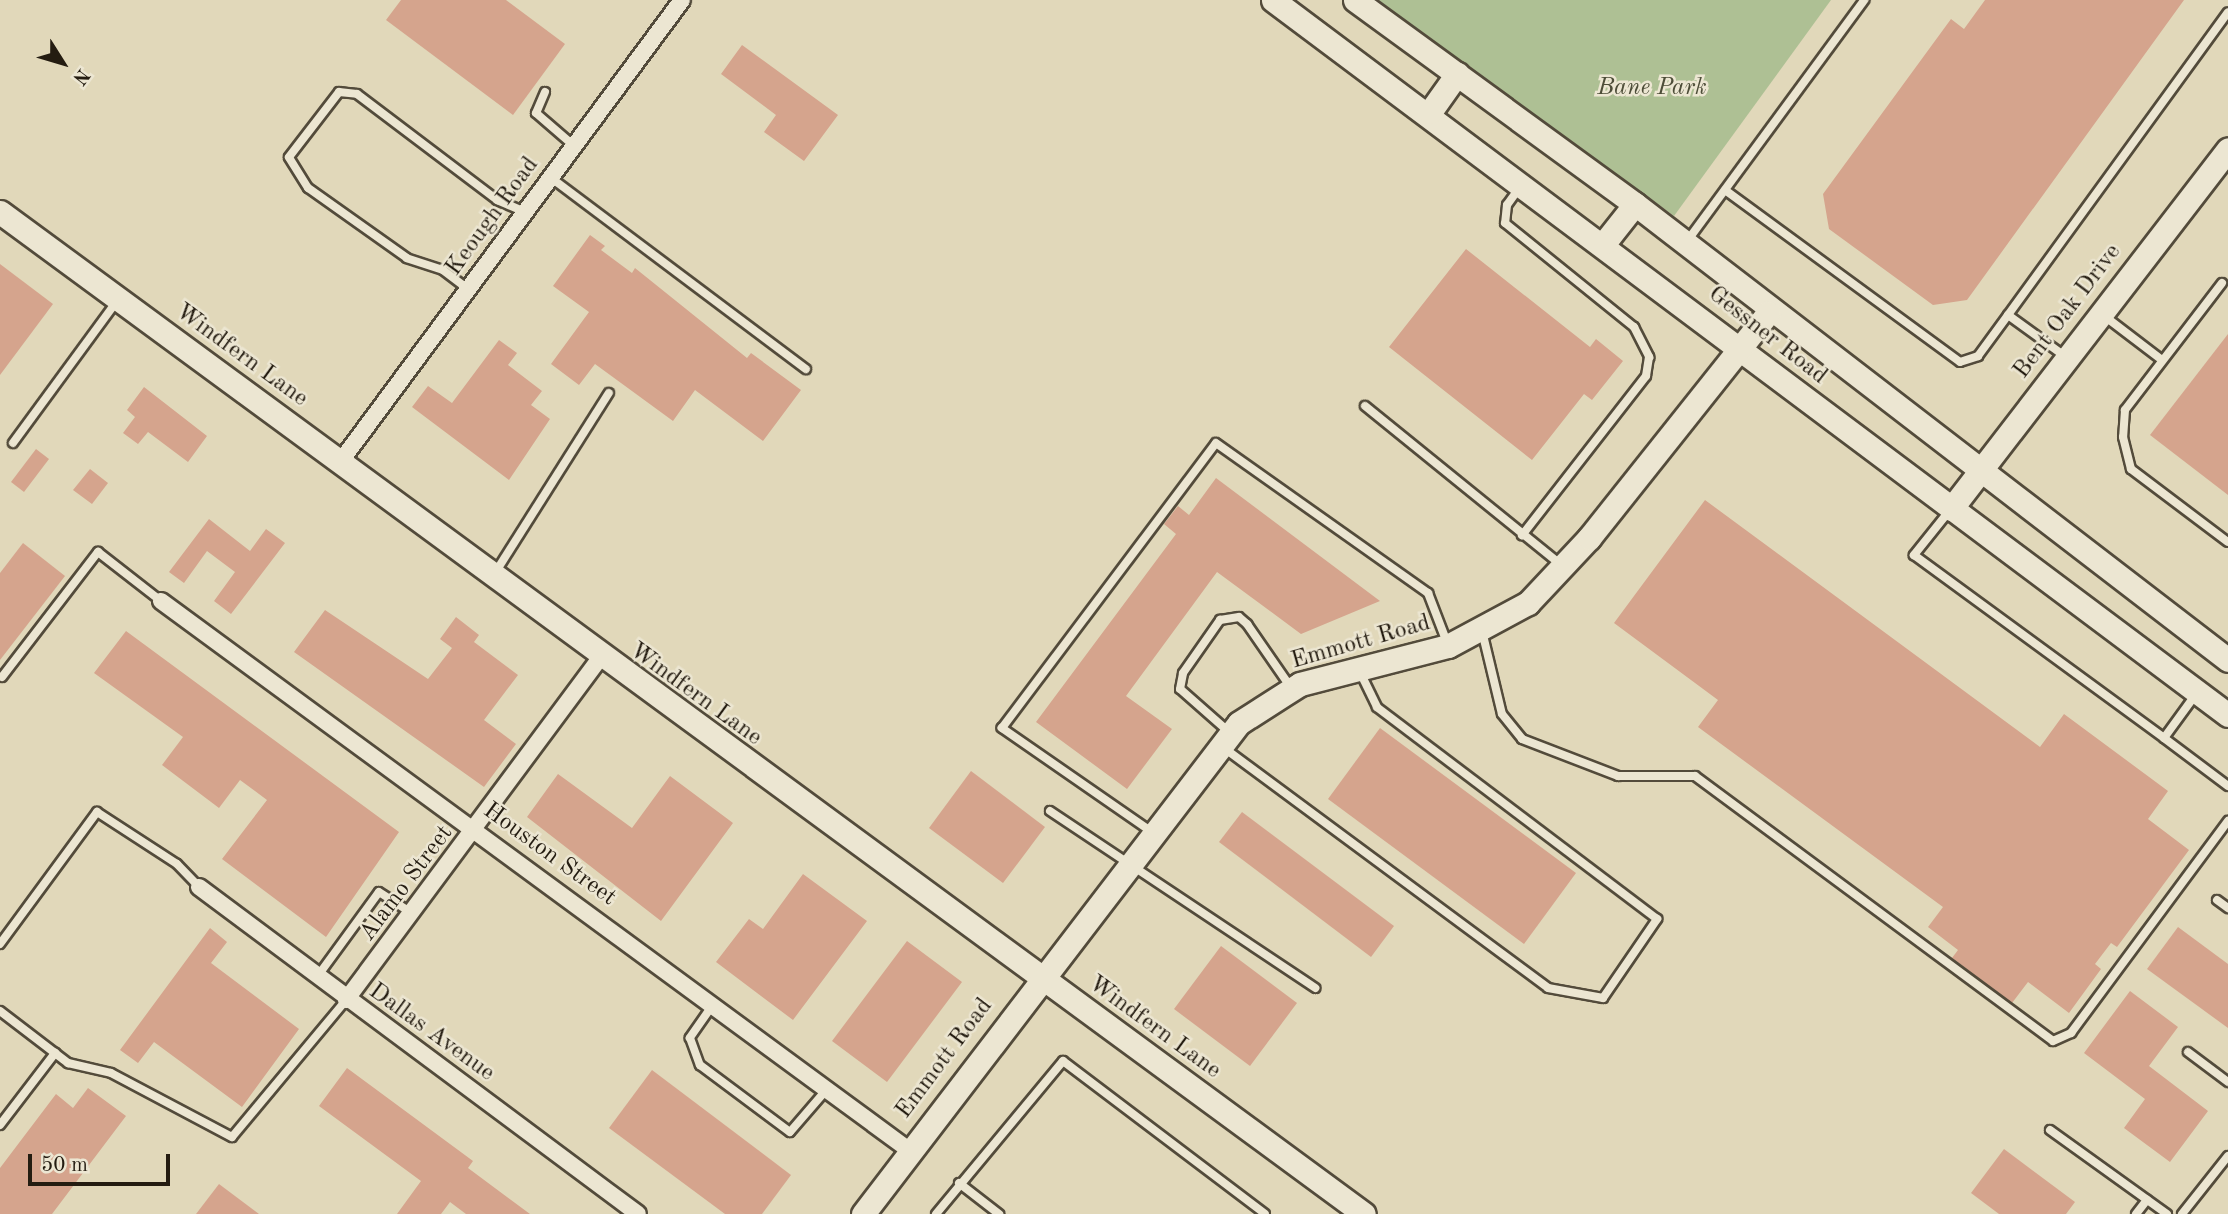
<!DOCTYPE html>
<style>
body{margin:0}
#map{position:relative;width:2228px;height:1214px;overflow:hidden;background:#e1d8ba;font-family:"Old Standard TT",serif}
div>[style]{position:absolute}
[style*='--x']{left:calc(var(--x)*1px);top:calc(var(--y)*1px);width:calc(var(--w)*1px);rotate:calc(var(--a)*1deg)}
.green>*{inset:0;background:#aec094}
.building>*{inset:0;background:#d5a48d}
.roads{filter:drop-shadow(2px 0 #534b3b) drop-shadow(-2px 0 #534b3b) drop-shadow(0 2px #534b3b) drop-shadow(0 -2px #534b3b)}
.lane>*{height:8px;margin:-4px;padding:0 4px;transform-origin:4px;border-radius:4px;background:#ece6d2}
.street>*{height:16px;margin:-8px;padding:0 8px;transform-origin:8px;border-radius:8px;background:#ece6d2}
.secondary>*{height:23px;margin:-11.5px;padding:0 11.5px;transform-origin:11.5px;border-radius:11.5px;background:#ece6d2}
span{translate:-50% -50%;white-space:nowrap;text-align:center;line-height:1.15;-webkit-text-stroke:5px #ece6d2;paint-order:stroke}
.park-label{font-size:24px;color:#4d4d38;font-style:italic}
.street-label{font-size:24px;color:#241c11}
.north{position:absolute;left:28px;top:28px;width:70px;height:70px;-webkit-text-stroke:5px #ece6d2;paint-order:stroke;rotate:127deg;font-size:19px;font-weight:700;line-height:28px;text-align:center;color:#241c11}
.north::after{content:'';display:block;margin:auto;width:24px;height:32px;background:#241c11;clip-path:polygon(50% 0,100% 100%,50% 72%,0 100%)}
.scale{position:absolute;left:28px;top:1154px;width:142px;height:32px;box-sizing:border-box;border:4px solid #241c11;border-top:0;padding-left:9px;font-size:21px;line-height:24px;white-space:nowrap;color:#241c11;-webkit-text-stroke:5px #ece6d2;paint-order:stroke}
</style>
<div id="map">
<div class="green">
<i style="clip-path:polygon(1378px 0,1831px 0,1674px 216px)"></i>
</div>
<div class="building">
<i style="clip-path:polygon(401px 0,506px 0,565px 44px,513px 115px,386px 20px)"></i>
<i style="clip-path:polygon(1985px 0,2184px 0,1967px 300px,1933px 305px,1829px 229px,1823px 194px,1951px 19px,1964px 29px)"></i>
<i style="clip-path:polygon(742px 45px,838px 115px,804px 161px,764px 132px,776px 115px,721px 74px)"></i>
<i style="clip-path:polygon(590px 235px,605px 246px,601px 250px,632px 273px,635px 268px,747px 358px,751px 353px,801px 390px,763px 441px,695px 390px,673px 421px,595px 364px,579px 385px,551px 364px,589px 312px,553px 286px)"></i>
<i style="clip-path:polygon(1466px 249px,1590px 347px,1596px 339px,1623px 361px,1592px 400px,1584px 394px,1532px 460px,1389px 347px)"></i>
<i style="clip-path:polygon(0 264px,53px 304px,0 375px)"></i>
<i style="clip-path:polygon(2228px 334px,2228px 495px,2150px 435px)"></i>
<i style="clip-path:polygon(499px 340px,517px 353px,508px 365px,542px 391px,531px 405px,550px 419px,509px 480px,412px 407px,428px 386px,452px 403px)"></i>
<i style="clip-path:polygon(144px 387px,207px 436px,188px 462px,148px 432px,138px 444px,123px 433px,135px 417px,127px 410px)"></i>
<i style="clip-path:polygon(36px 449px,49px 459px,24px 492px,11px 482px)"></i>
<i style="clip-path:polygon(90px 469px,108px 483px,92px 504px,73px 490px)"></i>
<i style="clip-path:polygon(1216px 478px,1380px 601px,1301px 634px,1217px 572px,1126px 696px,1172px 729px,1127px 789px,1036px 722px,1176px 534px,1164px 524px,1178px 506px,1189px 515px)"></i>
<i style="clip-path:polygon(1705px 500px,2040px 747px,2064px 714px,2168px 791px,2148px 819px,2189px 850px,2117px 947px,2111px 943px,2095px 964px,2101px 969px,2069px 1013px,2028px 982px,2012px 1003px,1952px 958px,1958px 950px,1928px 927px,1943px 907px,1698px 727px,1718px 700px,1614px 623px)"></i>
<i style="clip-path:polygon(209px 519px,250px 551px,266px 529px,285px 543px,231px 614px,214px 601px,235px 572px,207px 551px,184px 583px,169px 572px)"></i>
<i style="clip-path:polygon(23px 543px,65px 576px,0 660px,0 573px)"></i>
<i style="clip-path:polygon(325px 610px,428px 679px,452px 648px,440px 639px,456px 617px,479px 635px,474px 642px,518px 675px,484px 720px,516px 744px,484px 787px,294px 652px)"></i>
<i style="clip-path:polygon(126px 631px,399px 832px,326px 937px,222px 859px,267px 800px,240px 780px,219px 808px,162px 765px,183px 737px,94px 673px)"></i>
<i style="clip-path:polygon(1380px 728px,1576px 873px,1524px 944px,1328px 799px)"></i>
<i style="clip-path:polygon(971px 771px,1045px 827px,1003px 883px,929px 828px)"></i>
<i style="clip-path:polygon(558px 774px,632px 828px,670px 776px,733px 823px,661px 921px,527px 817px)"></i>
<i style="clip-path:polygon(1242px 812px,1394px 926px,1371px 957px,1219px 842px)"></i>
<i style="clip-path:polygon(803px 874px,867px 921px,793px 1020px,716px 962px,749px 919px,763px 929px)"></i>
<i style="clip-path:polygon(2178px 927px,2228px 964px,2228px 1028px,2147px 969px)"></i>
<i style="clip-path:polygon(210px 928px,227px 942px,211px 963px,299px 1029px,242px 1107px,154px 1042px,138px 1063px,120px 1050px)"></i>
<i style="clip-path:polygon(907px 941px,962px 982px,887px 1082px,832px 1041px)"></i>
<i style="clip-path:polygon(1221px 946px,1297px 1003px,1250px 1066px,1174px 1009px)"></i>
<i style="clip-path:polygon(2130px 991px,2178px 1027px,2149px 1066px,2208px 1111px,2170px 1162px,2124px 1128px,2145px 1099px,2084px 1053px)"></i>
<i style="clip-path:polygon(347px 1068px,473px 1161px,468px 1168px,530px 1214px,466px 1214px,450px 1202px,441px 1214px,397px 1214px,421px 1181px,319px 1106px)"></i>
<i style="clip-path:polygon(652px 1070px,791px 1175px,762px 1214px,725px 1214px,609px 1128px)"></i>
<i style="clip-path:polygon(88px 1088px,126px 1116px,52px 1214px,0 1214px,0 1168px,56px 1094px,73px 1108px)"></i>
<i style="clip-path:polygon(2004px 1149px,2075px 1202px,2066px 1214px,1999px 1214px,1971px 1193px)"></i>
<i style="clip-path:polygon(219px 1184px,259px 1214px,196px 1214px)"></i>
</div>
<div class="roads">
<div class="lane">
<i style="--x:545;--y:92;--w:23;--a:113"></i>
<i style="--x:536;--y:113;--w:49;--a:40.9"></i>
<i style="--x:550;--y:177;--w:320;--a:36.9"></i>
<i style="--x:1520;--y:187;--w:22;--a:126"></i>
<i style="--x:1507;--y:205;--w:18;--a:96"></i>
<i style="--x:1505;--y:223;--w:166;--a:38.9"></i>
<i style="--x:1634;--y:327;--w:34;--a:63"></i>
<i style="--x:1649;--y:357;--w:19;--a:99"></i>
<i style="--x:1646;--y:376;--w:202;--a:127.9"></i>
<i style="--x:1725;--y:190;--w:291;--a:36.2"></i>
<i style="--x:1960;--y:362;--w:19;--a:-18"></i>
<i style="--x:1978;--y:356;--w:51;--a:-53.8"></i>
<i style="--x:2008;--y:315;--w:72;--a:35.9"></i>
<i style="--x:1688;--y:240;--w:298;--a:-53.7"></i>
<i style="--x:2222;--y:283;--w:160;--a:127.4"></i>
<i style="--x:2125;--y:410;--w:27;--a:94"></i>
<i style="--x:2123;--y:437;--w:33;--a:76"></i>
<i style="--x:2131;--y:469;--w:121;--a:37"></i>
<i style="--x:468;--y:289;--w:31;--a:-143"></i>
<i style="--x:443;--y:270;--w:38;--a:-162"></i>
<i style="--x:407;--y:258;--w:121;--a:-144.7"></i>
<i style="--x:308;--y:188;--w:36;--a:-122"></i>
<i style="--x:289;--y:157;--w:82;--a:-52.4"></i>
<i style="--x:339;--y:92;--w:18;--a:6"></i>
<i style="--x:357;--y:94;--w:176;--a:37.1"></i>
<i style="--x:497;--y:200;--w:30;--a:23"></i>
<i style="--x:2008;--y:315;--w:374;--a:-54"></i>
<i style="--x:2103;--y:315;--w:74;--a:37.3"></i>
<i style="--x:1365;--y:406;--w:252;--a:39"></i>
<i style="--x:13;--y:443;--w:176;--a:-53.8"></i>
<i style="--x:1950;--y:510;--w:58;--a:128.7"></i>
<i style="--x:1914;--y:555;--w:310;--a:36.2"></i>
<i style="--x:2164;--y:738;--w:54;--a:-54"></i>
<i style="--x:495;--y:573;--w:213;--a:-57.7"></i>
<i style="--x:1482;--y:631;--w:85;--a:76.5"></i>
<i style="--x:1502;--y:714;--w:32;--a:51"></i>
<i style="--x:1522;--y:739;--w:103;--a:21.1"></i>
<i style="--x:1618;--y:776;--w:77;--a:0"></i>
<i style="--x:1695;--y:776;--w:445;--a:36.5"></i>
<i style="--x:2053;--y:1041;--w:20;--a:-24"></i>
<i style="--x:2071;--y:1033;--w:264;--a:-53.5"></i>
<i style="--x:2;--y:677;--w:158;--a:-52.5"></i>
<i style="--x:98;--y:552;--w:80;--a:37.9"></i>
<i style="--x:1229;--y:732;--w:65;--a:-138.7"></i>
<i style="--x:1180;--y:689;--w:16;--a:-79"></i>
<i style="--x:1183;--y:673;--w:65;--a:-55.1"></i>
<i style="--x:1220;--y:620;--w:19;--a:-9"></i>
<i style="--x:1239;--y:617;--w:11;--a:41"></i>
<i style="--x:1247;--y:624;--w:75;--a:55.3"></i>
<i style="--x:2164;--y:738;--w:80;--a:36.9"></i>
<i style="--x:1224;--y:748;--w:403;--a:36.5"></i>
<i style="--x:1548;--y:988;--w:56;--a:10.3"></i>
<i style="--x:1603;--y:998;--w:96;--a:-55.6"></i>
<i style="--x:1657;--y:919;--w:351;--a:-142.9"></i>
<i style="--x:1377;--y:707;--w:39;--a:-116"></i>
<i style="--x:1050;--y:811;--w:319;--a:33.7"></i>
<i style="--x:1152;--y:832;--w:183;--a:-145.3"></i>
<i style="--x:1002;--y:728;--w:356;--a:-53.1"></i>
<i style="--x:1216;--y:443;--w:260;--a:35.3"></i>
<i style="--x:1428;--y:593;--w:56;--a:69"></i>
<i style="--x:2217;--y:900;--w:14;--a:36"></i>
<i style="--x:0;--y:944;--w:164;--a:-53.7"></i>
<i style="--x:97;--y:812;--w:95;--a:33"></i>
<i style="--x:177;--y:864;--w:32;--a:46"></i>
<i style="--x:317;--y:977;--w:105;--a:-53.9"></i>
<i style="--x:379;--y:892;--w:40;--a:32.9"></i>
<i style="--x:712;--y:1006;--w:39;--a:125"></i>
<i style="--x:690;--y:1038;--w:29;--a:70"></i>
<i style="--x:700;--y:1065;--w:112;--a:36.7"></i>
<i style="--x:790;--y:1132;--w:57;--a:-49.3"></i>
<i style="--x:0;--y:1011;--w:86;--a:37.4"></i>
<i style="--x:68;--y:1063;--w:44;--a:13.1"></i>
<i style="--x:111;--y:1073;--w:137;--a:27.9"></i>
<i style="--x:232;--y:1137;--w:178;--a:-50.2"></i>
<i style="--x:2188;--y:1052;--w:50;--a:36.9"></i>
<i style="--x:0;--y:1125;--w:91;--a:-52.6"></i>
<i style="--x:2050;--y:1130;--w:144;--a:35.7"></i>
<i style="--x:959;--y:1183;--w:51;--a:37.8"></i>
<i style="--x:936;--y:1214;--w:199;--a:-50.3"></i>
<i style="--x:1063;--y:1061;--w:253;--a:37.1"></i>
<i style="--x:2136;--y:1214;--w:18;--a:-52"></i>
<i style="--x:2182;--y:1214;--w:74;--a:-51.6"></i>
</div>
<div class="street">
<i style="--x:341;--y:461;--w:573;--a:-53.51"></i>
<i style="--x:161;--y:601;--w:928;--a:36.28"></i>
<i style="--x:199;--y:887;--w:547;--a:36.68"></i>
<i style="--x:346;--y:1000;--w:426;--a:-53.4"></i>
</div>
<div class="secondary">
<i style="--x:1273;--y:0;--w:1193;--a:36.82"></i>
<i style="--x:1355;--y:0;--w:346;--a:36.1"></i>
<i style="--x:1635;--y:204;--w:748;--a:37.56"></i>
<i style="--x:1430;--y:112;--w:47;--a:-54.6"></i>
<i style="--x:0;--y:212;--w:1692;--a:36.3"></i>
<i style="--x:1605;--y:242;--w:48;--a:-51.7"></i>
<i style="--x:1951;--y:509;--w:454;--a:-52.4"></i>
<i style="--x:863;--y:1214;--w:618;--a:-52.56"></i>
<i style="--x:1239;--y:723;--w:72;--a:-32.6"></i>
<i style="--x:1300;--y:684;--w:153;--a:-14.4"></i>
<i style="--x:1448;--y:646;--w:91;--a:-28.3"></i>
<i style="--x:1528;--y:603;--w:89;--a:-46.8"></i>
<i style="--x:1589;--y:538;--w:288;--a:-51.5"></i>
</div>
</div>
<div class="park-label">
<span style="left:1652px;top:89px">Bane Park</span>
</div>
<div class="street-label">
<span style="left:493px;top:217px;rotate:-54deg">Keough Road</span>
<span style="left:2068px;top:312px;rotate:-53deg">Bent Oak Drive</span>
<span style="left:1767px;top:336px;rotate:38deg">Gessner Road</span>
<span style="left:241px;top:356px;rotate:36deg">Windfern Lane</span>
<span style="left:1361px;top:643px;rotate:-16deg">Emmott Road</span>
<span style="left:695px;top:695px;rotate:36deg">Windfern Lane</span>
<span style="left:549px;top:855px;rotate:36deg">Houston Street</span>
<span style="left:407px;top:884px;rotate:-53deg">Alamo Street</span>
<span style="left:1154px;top:1028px;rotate:36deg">Windfern Lane</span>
<span style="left:431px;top:1033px;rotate:36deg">Dallas Avenue</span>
<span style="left:945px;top:1059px;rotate:-53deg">Emmott Road</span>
</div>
<div class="north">N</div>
<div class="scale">50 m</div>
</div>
